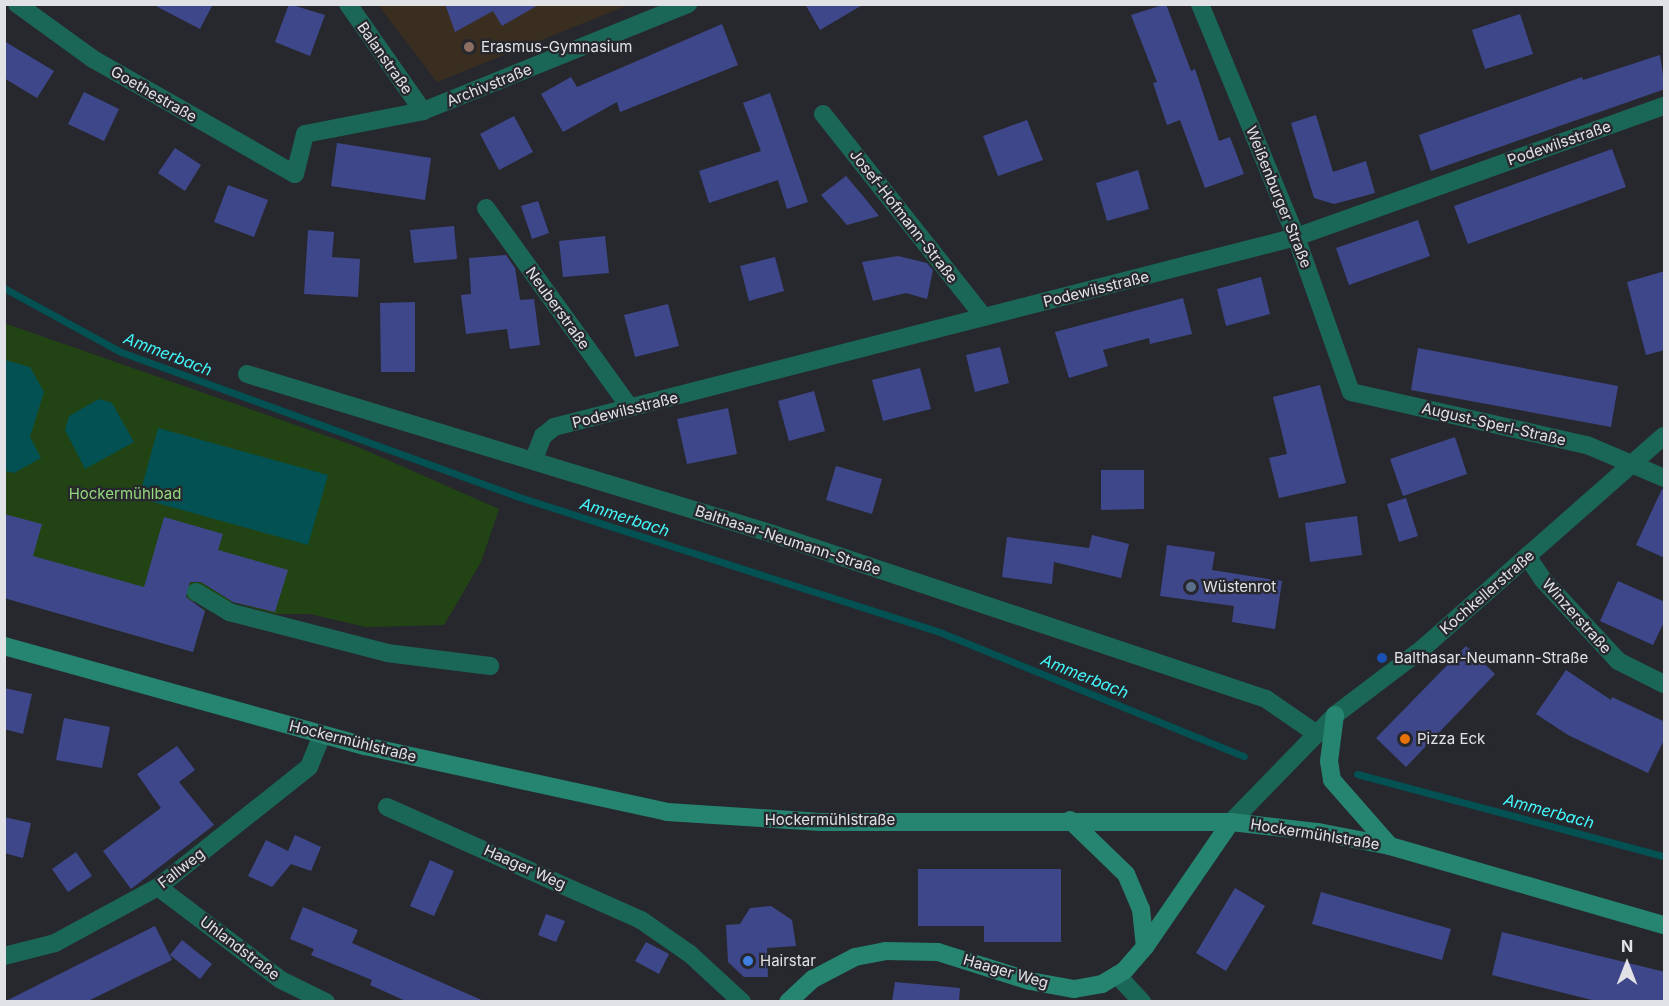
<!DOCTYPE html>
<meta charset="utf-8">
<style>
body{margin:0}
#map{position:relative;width:1669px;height:1006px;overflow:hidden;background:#27282e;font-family:Inter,sans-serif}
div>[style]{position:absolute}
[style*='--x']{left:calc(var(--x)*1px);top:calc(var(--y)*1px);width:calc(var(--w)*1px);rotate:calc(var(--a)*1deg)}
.education>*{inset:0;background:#392e1f}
.green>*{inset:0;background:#224414}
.water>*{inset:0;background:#035153}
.stream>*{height:7px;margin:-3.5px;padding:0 3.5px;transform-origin:3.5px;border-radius:3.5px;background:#035153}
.building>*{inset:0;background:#3f478b}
.street>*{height:18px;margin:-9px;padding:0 9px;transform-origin:9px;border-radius:9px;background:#1b6757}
.secondary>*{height:18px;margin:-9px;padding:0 9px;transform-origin:9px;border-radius:9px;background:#258571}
.dots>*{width:16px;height:16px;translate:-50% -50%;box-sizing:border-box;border:3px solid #27282e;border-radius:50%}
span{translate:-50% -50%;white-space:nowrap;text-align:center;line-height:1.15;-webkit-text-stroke:4.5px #27282e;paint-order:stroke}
.poi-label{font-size:15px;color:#e1e2e6}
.left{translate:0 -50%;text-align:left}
.street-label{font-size:15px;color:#e1e2e6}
.park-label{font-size:15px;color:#95d87c}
.water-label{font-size:16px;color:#42fafd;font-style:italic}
.frame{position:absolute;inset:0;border:6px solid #e1e2e6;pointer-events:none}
.north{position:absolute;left:1597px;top:934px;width:60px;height:60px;-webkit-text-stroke:4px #27282e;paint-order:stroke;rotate:0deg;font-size:16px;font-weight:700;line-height:24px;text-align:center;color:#e1e2e6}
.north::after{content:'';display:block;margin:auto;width:21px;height:27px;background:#e1e2e6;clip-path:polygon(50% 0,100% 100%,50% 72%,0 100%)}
</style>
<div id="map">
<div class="education">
<i style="clip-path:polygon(378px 5px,628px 5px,437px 82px)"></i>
</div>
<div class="green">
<i style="clip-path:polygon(4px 323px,358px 447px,499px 509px,481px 562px,444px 625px,366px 627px,310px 614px,275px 614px,196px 592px,192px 605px,205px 609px,193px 652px,5px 598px)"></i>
</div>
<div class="water">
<i style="clip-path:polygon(5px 360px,30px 367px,44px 392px,30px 437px,41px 458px,14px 473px,5px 471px)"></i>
<i style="clip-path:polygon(99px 399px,112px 403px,134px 442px,85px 469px,65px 430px,69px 416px)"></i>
<i style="clip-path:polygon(158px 428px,328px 475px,308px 545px,139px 498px)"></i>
</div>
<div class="stream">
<i style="--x:4;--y:288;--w:133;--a:28.7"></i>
<i style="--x:121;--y:352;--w:420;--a:20"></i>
<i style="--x:516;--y:496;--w:447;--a:17.8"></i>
<i style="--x:942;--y:633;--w:326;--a:22.2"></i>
<i style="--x:1357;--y:774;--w:318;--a:15"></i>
</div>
<div class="building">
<i style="clip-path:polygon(152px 4px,213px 4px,200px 29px)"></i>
<i style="clip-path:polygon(289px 4px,325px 15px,310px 56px,275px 42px)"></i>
<i style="clip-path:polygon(445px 4px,540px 4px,502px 26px,493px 11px,455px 32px)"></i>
<i style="clip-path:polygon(805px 4px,864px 4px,820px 30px)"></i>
<i style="clip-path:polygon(1166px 4px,1191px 71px,1195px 69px,1219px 141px,1230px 137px,1244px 174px,1205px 188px,1180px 120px,1167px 125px,1153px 83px,1157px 82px,1131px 15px)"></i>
<i style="clip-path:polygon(1520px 14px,1533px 54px,1485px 69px,1472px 30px)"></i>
<i style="clip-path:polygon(722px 24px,738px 65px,620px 112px,617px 102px,563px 132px,541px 94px,571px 77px,577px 87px)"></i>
<i style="clip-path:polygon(4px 41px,54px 71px,37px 98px,4px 78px)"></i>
<i style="clip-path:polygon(1660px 55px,1665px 89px,1431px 171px,1419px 135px,1582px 77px,1583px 80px)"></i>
<i style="clip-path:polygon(84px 92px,119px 109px,104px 141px,68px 124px)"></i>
<i style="clip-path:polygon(770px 93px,808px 202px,787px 209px,778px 180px,709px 203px,699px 171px,761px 151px,743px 103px)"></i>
<i style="clip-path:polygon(1316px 115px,1333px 172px,1366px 161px,1375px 193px,1334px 204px,1314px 198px,1291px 123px)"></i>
<i style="clip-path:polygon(514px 116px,533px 152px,499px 170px,480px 134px)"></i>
<i style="clip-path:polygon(1027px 120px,1043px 160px,998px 176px,983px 136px)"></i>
<i style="clip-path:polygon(337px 143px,431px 158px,425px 200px,331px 186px)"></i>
<i style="clip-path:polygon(175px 148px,201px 165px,185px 191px,158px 173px)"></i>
<i style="clip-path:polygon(1612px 149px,1626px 187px,1468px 244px,1454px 206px)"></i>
<i style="clip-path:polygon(1138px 170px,1149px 209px,1107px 221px,1096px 183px)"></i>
<i style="clip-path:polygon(846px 176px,863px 196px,879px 216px,847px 225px,821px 195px)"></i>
<i style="clip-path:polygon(228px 185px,268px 200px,254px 237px,214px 222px)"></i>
<i style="clip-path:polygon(538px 201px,549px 233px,532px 239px,521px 206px)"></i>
<i style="clip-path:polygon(1418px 220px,1430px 256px,1349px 285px,1336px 248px)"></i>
<i style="clip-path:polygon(454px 226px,457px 259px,414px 263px,410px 230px)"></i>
<i style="clip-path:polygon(308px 230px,334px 232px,332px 257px,360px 259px,358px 297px,304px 294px)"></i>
<i style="clip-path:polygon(605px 236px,609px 273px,563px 277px,559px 241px)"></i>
<i style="clip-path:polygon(506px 255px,515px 268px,520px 300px,534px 299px,540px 345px,510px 349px,507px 329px,466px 334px,461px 295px,471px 294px,469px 258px)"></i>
<i style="clip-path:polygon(898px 256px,927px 263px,933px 270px,927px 299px,906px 293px,873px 301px,862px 262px)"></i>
<i style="clip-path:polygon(775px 257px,784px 291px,749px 301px,740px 266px)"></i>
<i style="clip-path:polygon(1665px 271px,1665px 350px,1646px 355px,1627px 282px)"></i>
<i style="clip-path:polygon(1261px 277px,1270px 314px,1226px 326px,1217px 289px)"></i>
<i style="clip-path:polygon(1183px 298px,1192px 334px,1150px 344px,1149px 338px,1103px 350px,1108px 366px,1069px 378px,1055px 332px)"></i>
<i style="clip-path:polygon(415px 302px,415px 372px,381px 372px,380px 303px)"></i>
<i style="clip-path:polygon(668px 304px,679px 346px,635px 357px,624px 315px)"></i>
<i style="clip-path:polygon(1000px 347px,1009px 383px,975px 392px,966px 355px)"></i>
<i style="clip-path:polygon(1418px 348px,1618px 386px,1611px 427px,1411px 390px)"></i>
<i style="clip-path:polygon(920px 368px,931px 409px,883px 421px,872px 380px)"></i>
<i style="clip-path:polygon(1320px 385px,1346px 483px,1279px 498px,1269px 458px,1287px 454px,1273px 397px)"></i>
<i style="clip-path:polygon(814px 391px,825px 431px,789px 441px,778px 401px)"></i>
<i style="clip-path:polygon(728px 408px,737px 454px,687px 464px,677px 419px)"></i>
<i style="clip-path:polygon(1455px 437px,1467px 474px,1403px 496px,1390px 459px)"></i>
<i style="clip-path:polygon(836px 466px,882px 479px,872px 514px,826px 500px)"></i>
<i style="clip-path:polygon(1101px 470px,1144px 470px,1144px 509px,1101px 510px)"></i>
<i style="clip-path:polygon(1662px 489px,1665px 489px,1665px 558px,1636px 545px)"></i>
<i style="clip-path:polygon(1406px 498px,1418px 536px,1399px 542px,1387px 504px)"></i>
<i style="clip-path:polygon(4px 514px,42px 524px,33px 556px,144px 587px,164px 517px,223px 534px,218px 550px,288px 570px,275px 612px,233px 602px,201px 582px,190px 582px,186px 597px,205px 611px,193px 652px,4px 598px)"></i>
<i style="clip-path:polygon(1357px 516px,1362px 555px,1310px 562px,1305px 523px)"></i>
<i style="clip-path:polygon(1092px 535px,1129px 544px,1121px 578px,1054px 562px,1052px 584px,1002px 577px,1007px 537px,1089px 548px)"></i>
<i style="clip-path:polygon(1167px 545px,1215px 552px,1212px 570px,1282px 581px,1275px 629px,1232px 622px,1234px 606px,1160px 596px)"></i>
<i style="clip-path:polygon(1618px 581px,1665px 602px,1665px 620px,1653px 645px,1600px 621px)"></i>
<i style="clip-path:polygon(1466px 646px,1495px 674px,1406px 767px,1376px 738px)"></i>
<i style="clip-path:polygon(1566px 670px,1611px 700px,1612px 697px,1665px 722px,1665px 738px,1648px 773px,1568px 735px,1536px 714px)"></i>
<i style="clip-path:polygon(4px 688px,32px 694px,23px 734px,4px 729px)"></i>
<i style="clip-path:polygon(64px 718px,110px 727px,102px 768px,56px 760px)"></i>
<i style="clip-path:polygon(177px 746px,195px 770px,179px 782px,214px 825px,131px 889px,103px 851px,161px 808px,137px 774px)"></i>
<i style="clip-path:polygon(4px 817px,31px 823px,23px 858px,4px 853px)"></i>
<i style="clip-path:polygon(295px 835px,321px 847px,311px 871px,291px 864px,272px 887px,248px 876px,266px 840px,288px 851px)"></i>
<i style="clip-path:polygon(76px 852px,92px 876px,68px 892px,52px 869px)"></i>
<i style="clip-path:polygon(430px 860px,454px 871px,434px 916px,410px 906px)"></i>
<i style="clip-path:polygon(918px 869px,1061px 869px,1061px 942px,984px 942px,984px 926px,918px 926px)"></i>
<i style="clip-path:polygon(1235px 888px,1265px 906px,1226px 971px,1196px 953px)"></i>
<i style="clip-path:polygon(1321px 892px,1451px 929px,1442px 960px,1312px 924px)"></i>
<i style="clip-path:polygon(771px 906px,792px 920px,796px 946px,767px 948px,768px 977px,744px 977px,728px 962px,726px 925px,740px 924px,750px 908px)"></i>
<i style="clip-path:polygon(303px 907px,358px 930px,352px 943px,486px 1002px,408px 1002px,370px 985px,372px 980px,311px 955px,314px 949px,290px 939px)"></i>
<i style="clip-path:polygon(546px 914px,565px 921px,556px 942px,538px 935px)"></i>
<i style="clip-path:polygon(155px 926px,172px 960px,86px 1002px,4px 1002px)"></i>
<i style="clip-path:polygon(1502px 932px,1665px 972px,1665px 1002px,1600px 1002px,1492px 975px)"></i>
<i style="clip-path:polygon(182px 940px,212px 964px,200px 979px,170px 955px)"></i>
<i style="clip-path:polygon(646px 942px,669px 954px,659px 974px,635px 961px)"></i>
<i style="clip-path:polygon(895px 982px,960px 988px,959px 1002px,892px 1002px)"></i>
</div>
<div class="street">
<i style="--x:17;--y:4;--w:94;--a:35.9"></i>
<i style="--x:93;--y:59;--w:232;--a:29.7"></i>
<i style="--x:295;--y:174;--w:41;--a:-76"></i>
<i style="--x:305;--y:134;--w:120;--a:-11"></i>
<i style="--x:423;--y:111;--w:286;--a:-22"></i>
<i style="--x:348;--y:4;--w:131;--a:55"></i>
<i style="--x:1200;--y:4;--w:252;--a:67.6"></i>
<i style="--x:1296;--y:237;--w:164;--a:70.5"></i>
<i style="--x:1351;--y:392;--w:242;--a:12.7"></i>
<i style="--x:1587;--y:445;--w:84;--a:23.2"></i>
<i style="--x:823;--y:114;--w:259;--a:51.6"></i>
<i style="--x:486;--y:208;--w:246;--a:54.2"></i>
<i style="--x:247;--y:374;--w:550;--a:16.92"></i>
<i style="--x:773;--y:534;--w:520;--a:18.5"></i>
<i style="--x:1266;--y:699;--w:62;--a:34.5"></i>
<i style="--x:534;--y:459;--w:25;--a:-69"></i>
<i style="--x:543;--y:436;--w:14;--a:-39"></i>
<i style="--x:554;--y:427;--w:766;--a:-14.36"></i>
<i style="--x:1296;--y:237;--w:391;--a:-19.6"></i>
<i style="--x:1527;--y:556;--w:30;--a:56"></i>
<i style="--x:1544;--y:581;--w:109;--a:47.2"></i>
<i style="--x:1618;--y:661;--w:51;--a:26.6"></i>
<i style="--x:196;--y:592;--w:39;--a:31"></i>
<i style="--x:229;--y:612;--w:163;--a:14.5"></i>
<i style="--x:387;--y:653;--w:104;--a:7.2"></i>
<i style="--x:387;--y:807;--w:278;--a:24"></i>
<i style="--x:641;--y:920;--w:60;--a:34.8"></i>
<i style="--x:690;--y:954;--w:71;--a:42.7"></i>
<i style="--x:1231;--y:822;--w:149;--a:-45.8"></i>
<i style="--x:1335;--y:715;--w:109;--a:-37.2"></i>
<i style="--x:1422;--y:649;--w:322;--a:-41.4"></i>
<i style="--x:158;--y:887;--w:154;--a:37.1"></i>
<i style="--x:281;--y:980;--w:50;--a:26.1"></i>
<i style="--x:4;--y:956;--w:53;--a:-14.3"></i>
<i style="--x:55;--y:943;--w:117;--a:-28.5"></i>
<i style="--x:158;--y:887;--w:193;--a:-38.5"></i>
<i style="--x:309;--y:767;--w:35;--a:-68"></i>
<i style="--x:1117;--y:975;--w:37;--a:47"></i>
</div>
<div class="secondary">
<i style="--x:4;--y:646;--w:375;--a:15.5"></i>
<i style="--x:365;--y:746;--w:309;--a:12.3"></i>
<i style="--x:667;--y:812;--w:154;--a:3.7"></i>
<i style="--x:821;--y:822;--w:410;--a:0"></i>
<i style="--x:1231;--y:822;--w:88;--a:6.6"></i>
<i style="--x:1318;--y:832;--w:73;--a:11"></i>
<i style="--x:1390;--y:846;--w:285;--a:16.1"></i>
<i style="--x:1335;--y:715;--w:46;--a:97.4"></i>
<i style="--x:1329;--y:761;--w:19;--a:81"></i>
<i style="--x:1332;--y:780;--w:88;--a:48.7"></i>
<i style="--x:1070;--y:820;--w:78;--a:44"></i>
<i style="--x:1126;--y:874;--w:38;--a:67"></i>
<i style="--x:1141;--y:909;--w:38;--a:84"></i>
<i style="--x:788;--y:1002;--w:34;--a:-43"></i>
<i style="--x:813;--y:979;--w:47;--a:-27.6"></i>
<i style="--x:855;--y:957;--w:31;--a:-11"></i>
<i style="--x:885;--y:951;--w:53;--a:1.1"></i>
<i style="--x:938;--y:952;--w:96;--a:17.5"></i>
<i style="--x:1030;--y:981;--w:45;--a:10.3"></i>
<i style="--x:1074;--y:989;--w:28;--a:-10"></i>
<i style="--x:1102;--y:984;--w:26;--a:-31"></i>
<i style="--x:1124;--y:971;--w:32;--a:-49"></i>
<i style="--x:1145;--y:947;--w:152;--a:-55.5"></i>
</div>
<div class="dots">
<i style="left:469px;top:47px;background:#8d6e63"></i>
<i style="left:1191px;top:587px;background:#5c6f8a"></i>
<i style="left:1382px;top:658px;background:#1a4fb4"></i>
<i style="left:1405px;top:739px;background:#e8710a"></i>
<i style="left:748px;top:961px;background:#3f7fe0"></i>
</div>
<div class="poi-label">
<span class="left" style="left:481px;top:47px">Erasmus-Gymnasium</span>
<span class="left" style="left:1203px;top:587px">Wüstenrot</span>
<span class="left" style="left:1394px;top:658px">Balthasar-Neumann-Straße</span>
<span class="left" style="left:1417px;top:739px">Pizza Eck</span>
<span class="left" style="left:760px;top:961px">Hairstar</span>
</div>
<div class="street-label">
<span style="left:385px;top:58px;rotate:55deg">Balanstraße</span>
<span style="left:489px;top:85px;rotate:-22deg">Archivstraße</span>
<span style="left:154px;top:94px;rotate:30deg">Goethestraße</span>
<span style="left:1559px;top:143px;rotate:-19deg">Podewilsstraße</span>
<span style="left:1279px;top:197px;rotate:68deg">Weißenburger Straße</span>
<span style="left:904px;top:216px;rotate:52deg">Josef-Hofmann-Straße</span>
<span style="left:1096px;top:289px;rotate:-14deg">Podewilsstraße</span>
<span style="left:558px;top:308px;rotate:54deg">Neuberstraße</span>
<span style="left:625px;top:410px;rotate:-14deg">Podewilsstraße</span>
<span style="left:1494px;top:424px;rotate:13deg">August-Sperl-Straße</span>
<span style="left:788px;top:540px;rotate:18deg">Balthasar-Neumann-Straße</span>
<span style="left:1487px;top:592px;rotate:-41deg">Kochkellerstraße</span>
<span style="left:1577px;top:616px;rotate:48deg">Winzerstraße</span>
<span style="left:353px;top:741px;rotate:14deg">Hockermühlstraße</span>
<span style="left:830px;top:820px">Hockermühlstraße</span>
<span style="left:1315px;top:834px;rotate:9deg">Hockermühlstraße</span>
<span style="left:525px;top:867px;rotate:24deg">Haager Weg</span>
<span style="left:181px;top:868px;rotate:-38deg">Fallweg</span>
<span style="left:240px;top:948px;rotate:37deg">Uhlandstraße</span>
<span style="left:1006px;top:971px;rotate:16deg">Haager Weg</span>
</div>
<div class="park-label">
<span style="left:125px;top:494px">Hockermühlbad</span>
</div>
<div class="water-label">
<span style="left:168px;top:354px;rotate:21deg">Ammerbach</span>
<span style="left:625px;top:517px;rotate:18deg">Ammerbach</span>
<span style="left:1085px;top:676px;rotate:22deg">Ammerbach</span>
<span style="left:1549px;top:811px;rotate:15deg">Ammerbach</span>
</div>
<div class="frame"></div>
<div class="north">N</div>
</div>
